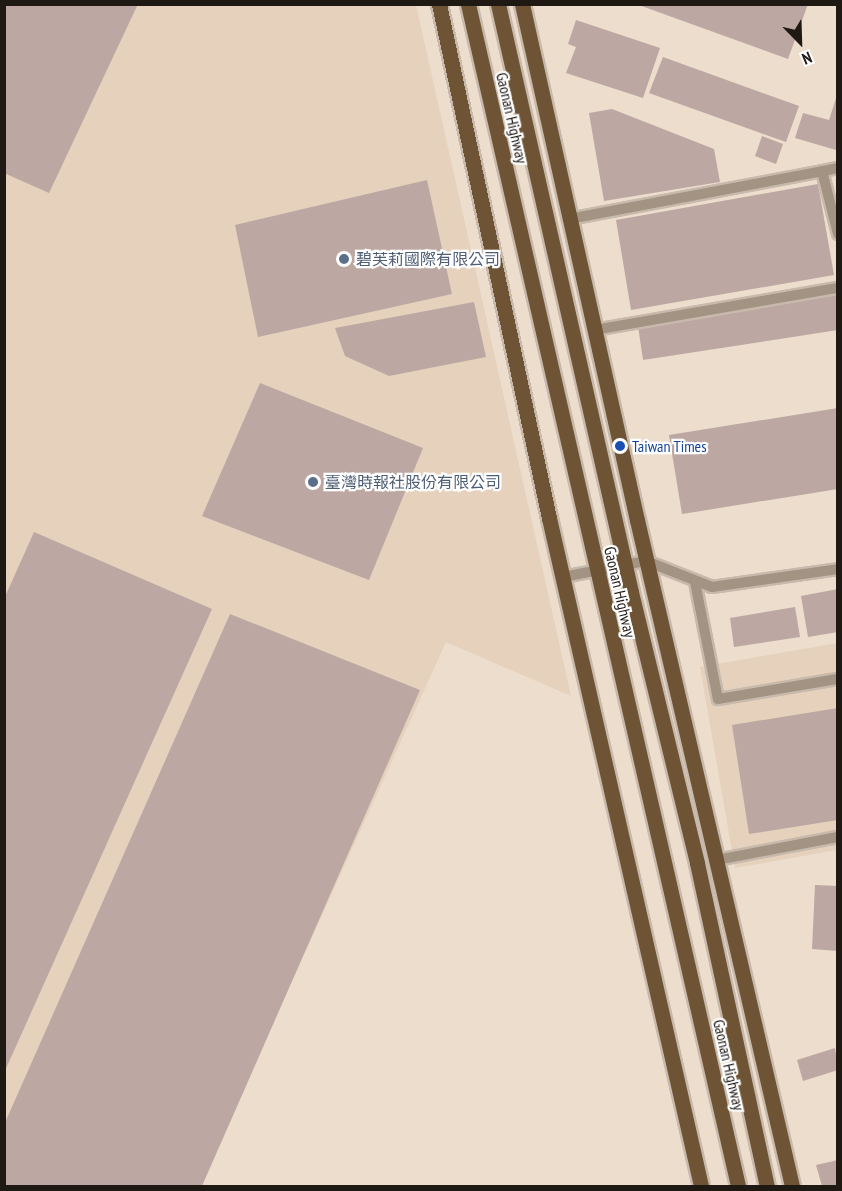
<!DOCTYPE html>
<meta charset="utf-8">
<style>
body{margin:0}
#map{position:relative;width:842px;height:1191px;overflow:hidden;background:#ecddcd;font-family:"PT Sans Narrow","Noto Sans TC",sans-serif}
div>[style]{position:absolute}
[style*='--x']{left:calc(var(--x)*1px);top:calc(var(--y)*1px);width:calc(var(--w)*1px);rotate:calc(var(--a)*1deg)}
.built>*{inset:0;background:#e5d1bc}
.building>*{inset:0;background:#bda7a2}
.roads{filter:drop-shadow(2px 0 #c7baac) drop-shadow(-2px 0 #c7baac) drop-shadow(0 2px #c7baac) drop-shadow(0 -2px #c7baac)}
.service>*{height:10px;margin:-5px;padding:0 5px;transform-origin:5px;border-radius:5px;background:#a29382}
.primary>*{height:15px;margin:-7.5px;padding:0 7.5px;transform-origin:7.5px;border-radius:7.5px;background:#6e5435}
.dots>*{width:16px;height:16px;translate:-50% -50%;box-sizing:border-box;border:3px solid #fff;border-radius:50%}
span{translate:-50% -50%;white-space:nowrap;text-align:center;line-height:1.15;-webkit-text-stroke:4.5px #fff;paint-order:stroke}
.street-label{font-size:16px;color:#1f1914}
.service-label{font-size:16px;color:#4e5e75}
.left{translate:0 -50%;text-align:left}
.transit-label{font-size:16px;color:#164399}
.frame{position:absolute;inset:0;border:6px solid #1f1914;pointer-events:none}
.north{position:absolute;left:770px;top:12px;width:60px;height:60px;-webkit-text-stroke:4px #fff;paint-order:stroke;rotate:157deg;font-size:16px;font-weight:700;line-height:24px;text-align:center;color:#1f1914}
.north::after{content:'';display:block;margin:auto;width:21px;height:27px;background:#1f1914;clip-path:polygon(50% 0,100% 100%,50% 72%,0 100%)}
</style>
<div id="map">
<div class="built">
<i style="clip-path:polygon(5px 5px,416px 5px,571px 696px,446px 642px,199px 1186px,5px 1186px)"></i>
<i style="clip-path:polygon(837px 643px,837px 850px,735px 868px,700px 667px)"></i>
</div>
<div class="building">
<i style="clip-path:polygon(4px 4px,138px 4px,49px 193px,4px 173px)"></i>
<i style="clip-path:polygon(636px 4px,808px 4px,788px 59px)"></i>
<i style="clip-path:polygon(576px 20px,660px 48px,643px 98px,566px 73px,576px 47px,568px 44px)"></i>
<i style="clip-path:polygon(663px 57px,799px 106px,786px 142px,649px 93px)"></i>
<i style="clip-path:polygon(837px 95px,836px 150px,795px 138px,803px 113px,829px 120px)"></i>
<i style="clip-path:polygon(612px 109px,714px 149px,720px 182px,604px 201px,589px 113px)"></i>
<i style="clip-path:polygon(762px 136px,783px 144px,776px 164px,755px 156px)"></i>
<i style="clip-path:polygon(427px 180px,452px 294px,258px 337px,235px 225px)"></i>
<i style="clip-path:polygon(818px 184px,834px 275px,631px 310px,616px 220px)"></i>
<i style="clip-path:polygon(838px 294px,838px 330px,643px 360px,638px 326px)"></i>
<i style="clip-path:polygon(474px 302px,486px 357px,389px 376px,345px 356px,335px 328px)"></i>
<i style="clip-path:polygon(260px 383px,423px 448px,369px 580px,202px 516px)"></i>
<i style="clip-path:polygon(838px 408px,838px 489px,682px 514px,669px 435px)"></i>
<i style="clip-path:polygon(34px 532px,212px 609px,4px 1073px,4px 599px)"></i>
<i style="clip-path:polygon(838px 589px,838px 632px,808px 637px,801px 596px)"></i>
<i style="clip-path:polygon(795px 607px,800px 637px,734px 647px,730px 618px)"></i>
<i style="clip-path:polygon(230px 614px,420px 690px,202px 1186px,4px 1186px,4px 1125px)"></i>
<i style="clip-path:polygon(838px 708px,838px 820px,749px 834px,732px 725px)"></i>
<i style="clip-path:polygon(815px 885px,838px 886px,838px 951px,812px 949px)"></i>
<i style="clip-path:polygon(835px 1048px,838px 1070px,803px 1081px,797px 1060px)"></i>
<i style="clip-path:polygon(838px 1160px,838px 1186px,822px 1186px,816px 1165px)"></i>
</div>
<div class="roads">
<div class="service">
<i style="--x:838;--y:168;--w:16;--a:169"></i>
<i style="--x:822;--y:171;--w:65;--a:75.7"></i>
<i style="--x:569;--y:219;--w:258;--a:-10.7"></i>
<i style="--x:594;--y:330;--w:248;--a:-9.8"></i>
<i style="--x:563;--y:577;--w:85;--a:-10.9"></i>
<i style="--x:646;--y:561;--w:71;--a:21.5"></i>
<i style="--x:712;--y:587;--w:127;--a:-8.1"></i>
<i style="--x:695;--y:582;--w:119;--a:78.9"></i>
<i style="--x:718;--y:699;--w:122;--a:-9.5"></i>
<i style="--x:717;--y:860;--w:123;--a:-10.8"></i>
</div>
<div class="primary">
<i style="--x:439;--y:4;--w:526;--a:77.92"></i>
<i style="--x:549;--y:518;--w:685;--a:77.18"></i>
<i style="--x:468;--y:4;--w:1212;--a:77.13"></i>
<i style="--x:498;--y:4;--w:603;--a:77.25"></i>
<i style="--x:631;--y:592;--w:279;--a:76.3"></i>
<i style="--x:697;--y:863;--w:330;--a:77.8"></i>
<i style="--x:522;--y:4;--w:529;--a:77.44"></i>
<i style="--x:637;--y:520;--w:684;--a:76.9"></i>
</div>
</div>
<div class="dots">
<i style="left:344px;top:259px;background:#5c6f8a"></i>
<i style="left:620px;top:446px;background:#1a4fb4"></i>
<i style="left:313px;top:482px;background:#5c6f8a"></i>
</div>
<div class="street-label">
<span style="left:512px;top:118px;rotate:77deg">Gaonan Highway</span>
<span style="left:620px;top:592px;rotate:77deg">Gaonan Highway</span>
<span style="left:729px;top:1065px;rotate:77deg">Gaonan Highway</span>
</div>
<div class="service-label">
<span class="left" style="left:356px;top:259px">碧芙莉國際有限公司</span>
<span class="left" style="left:325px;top:482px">臺灣時報社股份有限公司</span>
</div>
<div class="transit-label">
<span class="left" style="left:632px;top:446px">Taiwan Times</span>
</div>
<div class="frame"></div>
<div class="north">N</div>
</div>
